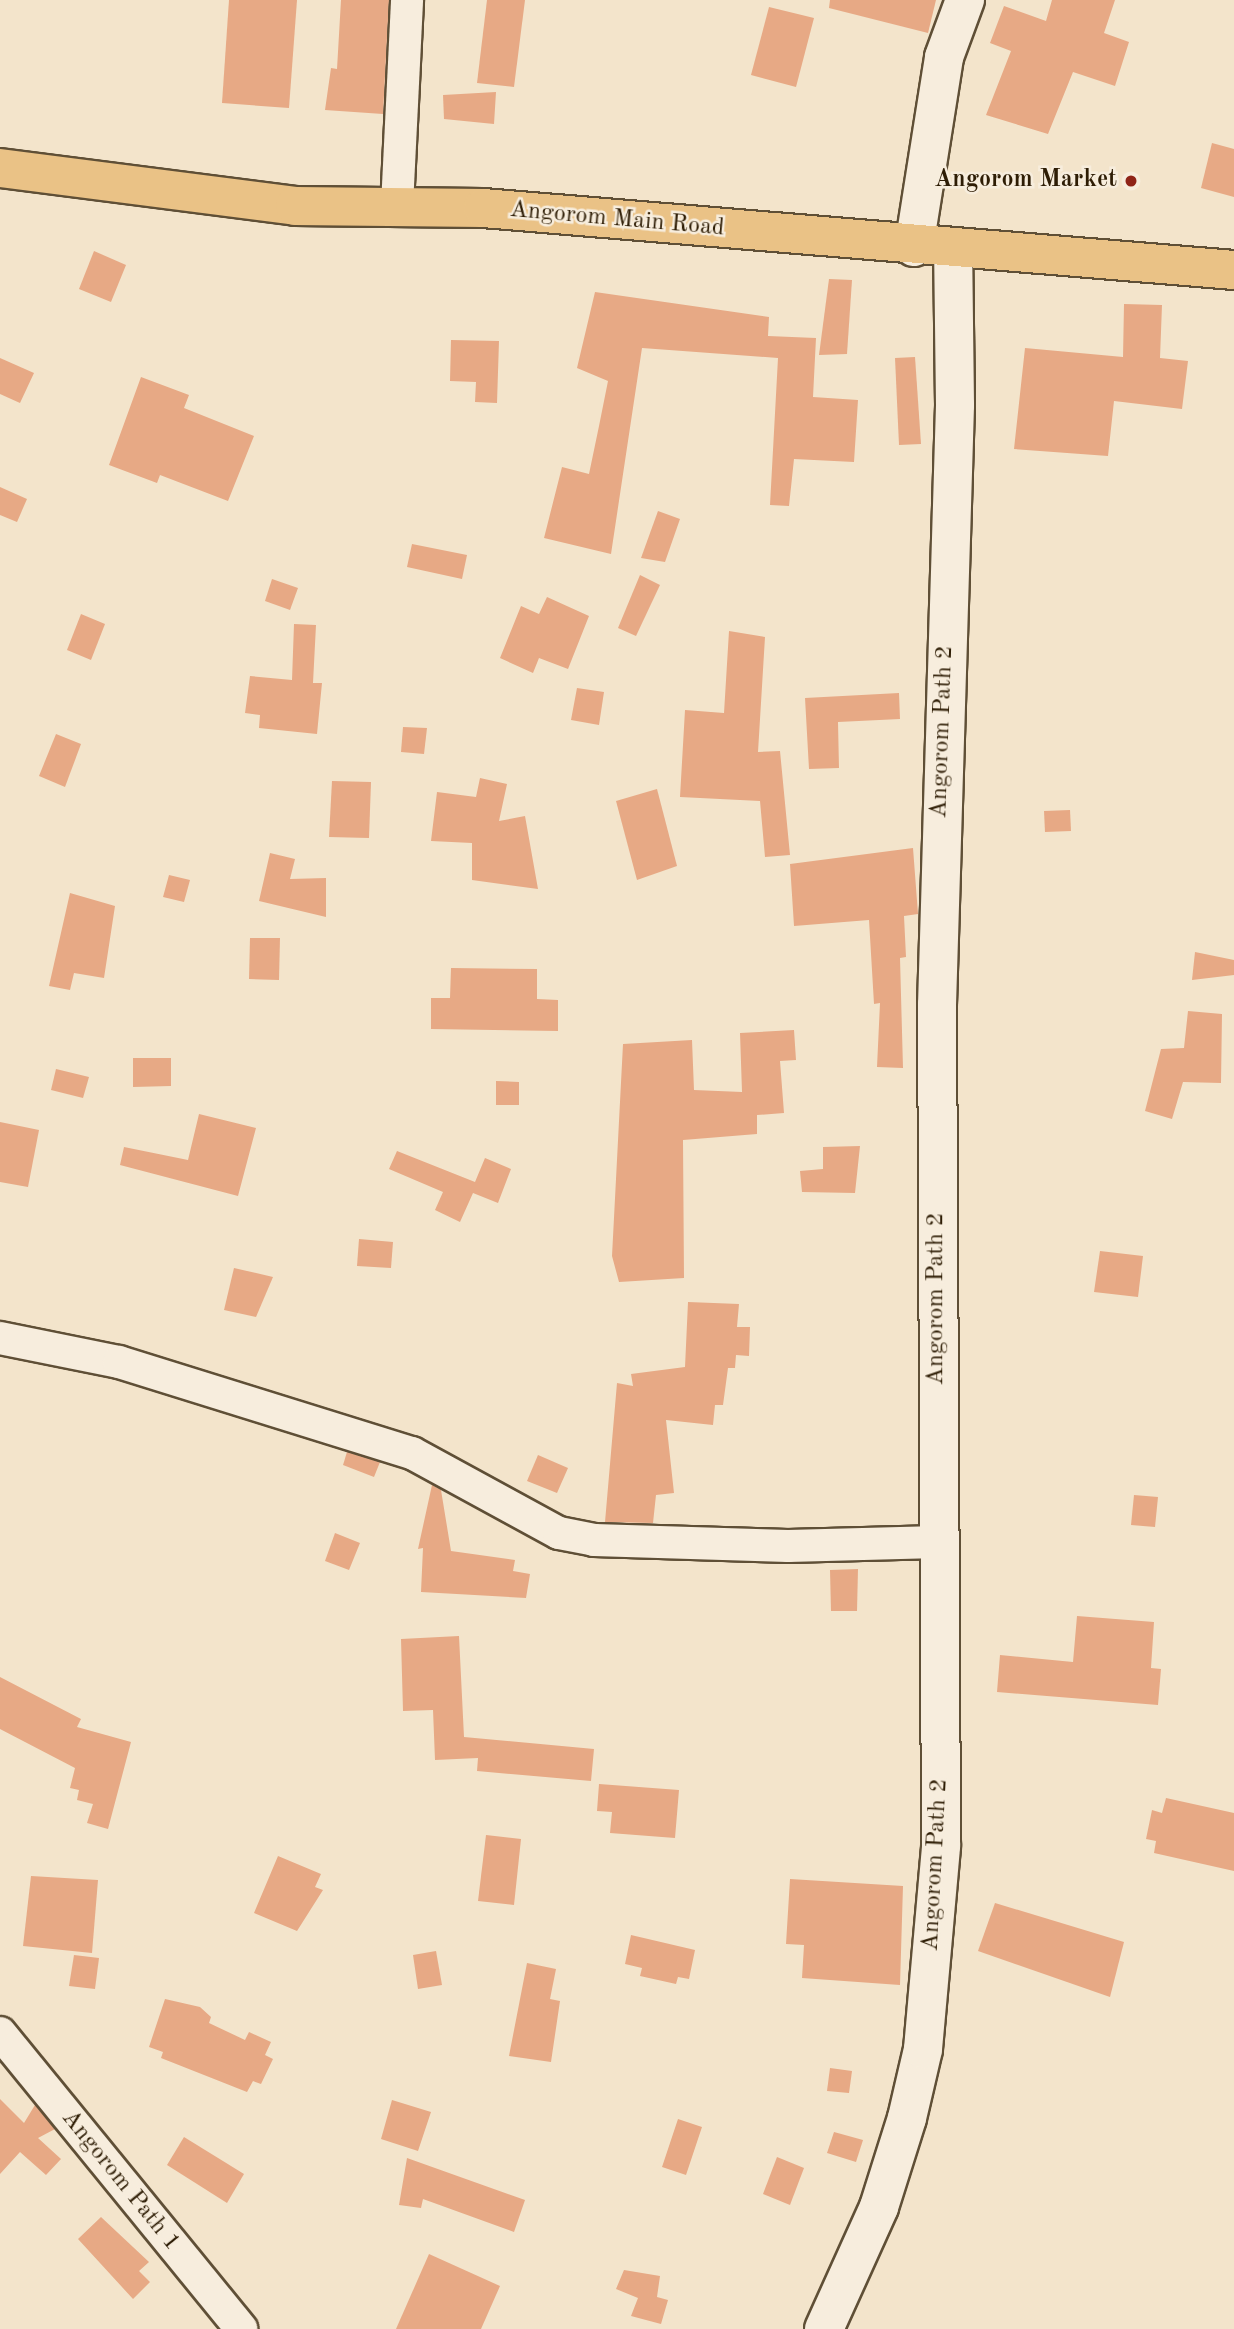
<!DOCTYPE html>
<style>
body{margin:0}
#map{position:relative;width:1234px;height:2329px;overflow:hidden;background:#f3e4cb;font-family:"Old Standard TT",serif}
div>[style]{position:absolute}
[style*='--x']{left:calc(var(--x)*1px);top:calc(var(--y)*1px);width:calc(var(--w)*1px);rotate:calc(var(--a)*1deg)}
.building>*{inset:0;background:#e7a985}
.roads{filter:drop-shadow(2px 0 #5f4f36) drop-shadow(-2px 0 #5f4f36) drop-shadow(0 2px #5f4f36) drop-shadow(0 -2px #5f4f36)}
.minor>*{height:32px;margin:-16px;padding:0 16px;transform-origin:16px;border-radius:16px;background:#f7eddd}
.tertiary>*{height:38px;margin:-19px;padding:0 19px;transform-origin:19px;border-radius:19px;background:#f7eddd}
.trunk>*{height:38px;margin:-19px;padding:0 19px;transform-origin:19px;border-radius:19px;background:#eac286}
.dots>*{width:19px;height:19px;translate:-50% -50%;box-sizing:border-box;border:4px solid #f7eddd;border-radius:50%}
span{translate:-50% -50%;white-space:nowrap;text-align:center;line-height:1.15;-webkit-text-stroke:5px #f7eddd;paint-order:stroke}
.poi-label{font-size:24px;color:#2e1d05;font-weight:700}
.right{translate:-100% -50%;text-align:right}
.street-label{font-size:24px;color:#2e1d05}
</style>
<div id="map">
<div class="building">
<i style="clip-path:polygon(229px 0,297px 0,289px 108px,222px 103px)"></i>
<i style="clip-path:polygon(341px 0,389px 0,383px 114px,325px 110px,331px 68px,337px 69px)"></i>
<i style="clip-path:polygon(487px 0,525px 0,514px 87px,477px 83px)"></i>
<i style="clip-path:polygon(830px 0,936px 0,928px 33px,829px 8px)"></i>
<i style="clip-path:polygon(1052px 0,1115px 0,1104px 33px,1129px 42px,1115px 86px,1073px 72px,1048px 134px,986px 115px,1011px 51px,990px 43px,1004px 6px,1046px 21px)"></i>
<i style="clip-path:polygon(769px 7px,814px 18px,796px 87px,751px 75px)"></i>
<i style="clip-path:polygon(496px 92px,494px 124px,444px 119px,443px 95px)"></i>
<i style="clip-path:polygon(1212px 143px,1234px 149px,1234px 197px,1201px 188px)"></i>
<i style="clip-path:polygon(94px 251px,126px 265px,111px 302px,79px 289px)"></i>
<i style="clip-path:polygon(829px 279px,852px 280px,847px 354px,819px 355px)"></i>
<i style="clip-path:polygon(595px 292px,769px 317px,768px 336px,816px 338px,813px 397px,858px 400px,854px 462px,794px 459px,789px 506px,770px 505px,778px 358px,642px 348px,611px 554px,544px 538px,562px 467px,589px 474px,599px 426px,608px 381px,577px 368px)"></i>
<i style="clip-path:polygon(1124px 304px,1162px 305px,1160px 358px,1188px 361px,1182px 409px,1114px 401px,1108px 456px,1014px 449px,1025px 348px,1123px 357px)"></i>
<i style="clip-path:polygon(451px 340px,499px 341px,497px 403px,475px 402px,476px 382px,450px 381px)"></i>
<i style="clip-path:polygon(915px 357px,921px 444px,899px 445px,895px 358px)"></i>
<i style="clip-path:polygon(0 358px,34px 373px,20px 403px,0 394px)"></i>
<i style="clip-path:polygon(141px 377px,189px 395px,184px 408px,254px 436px,228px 501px,160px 475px,157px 483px,109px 465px)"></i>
<i style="clip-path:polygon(0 487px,27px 499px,17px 522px,0 515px)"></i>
<i style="clip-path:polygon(658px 511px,680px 519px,665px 562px,641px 558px)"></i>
<i style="clip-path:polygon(412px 544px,467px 555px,462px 579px,407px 567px)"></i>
<i style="clip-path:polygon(640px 575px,660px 585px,636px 636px,618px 628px)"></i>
<i style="clip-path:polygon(272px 579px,298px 588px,290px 610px,265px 601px)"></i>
<i style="clip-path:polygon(547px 597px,589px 616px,568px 669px,539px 658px,533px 673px,500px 658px,521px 606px,539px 614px)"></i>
<i style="clip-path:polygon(81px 614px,105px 624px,91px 660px,67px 650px)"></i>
<i style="clip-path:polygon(294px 624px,316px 625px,313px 683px,322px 683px,317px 734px,259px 728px,260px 715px,245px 713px,250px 676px,292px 680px)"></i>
<i style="clip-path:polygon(729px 631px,765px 637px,758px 752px,780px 751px,790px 855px,765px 857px,760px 801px,680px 797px,685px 710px,724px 713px)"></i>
<i style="clip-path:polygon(577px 688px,604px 692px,599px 725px,571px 720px)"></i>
<i style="clip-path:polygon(899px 693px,900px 719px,838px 722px,839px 768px,809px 769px,805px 698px)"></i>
<i style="clip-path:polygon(403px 727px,427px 728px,424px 754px,401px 752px)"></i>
<i style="clip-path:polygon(56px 734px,81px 744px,65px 787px,39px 776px)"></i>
<i style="clip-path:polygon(480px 778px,507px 784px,499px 821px,525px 816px,538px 889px,472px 880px,472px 843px,431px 841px,437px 792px,476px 797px)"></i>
<i style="clip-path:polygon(332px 781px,371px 782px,369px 838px,329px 837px)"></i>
<i style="clip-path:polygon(657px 789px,677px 866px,637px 880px,616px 801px)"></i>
<i style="clip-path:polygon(1070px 810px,1071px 831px,1045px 832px,1044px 811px)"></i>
<i style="clip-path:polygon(913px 848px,918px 914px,904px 916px,906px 957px,900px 958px,903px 1068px,877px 1067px,880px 1003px,874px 1004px,869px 920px,794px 926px,790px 864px)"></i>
<i style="clip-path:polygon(270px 853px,295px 859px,290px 879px,326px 878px,326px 917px,259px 901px)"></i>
<i style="clip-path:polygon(169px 875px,190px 880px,184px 902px,163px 897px)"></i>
<i style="clip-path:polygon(70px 893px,115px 906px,104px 978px,74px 973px,70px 990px,49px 986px)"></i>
<i style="clip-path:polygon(250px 938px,280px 938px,279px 980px,249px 979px)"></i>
<i style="clip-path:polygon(1195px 952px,1234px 960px,1234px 975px,1192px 980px)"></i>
<i style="clip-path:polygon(451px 968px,537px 969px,537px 999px,558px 1000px,558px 1031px,431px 1029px,431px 998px,450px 998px)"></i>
<i style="clip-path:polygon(1188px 1011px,1222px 1014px,1221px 1083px,1183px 1082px,1172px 1119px,1145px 1111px,1161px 1049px,1184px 1048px)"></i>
<i style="clip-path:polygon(794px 1030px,796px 1060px,780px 1061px,784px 1113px,757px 1115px,757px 1134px,683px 1140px,684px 1278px,619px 1282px,612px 1256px,623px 1044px,692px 1040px,694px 1090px,742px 1092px,740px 1033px)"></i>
<i style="clip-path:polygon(133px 1058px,171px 1058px,171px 1086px,133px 1087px)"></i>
<i style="clip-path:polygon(56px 1069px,89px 1077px,83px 1098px,51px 1090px)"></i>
<i style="clip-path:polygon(496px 1081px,519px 1082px,519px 1105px,496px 1105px)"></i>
<i style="clip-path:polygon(199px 1114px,256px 1128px,238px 1196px,120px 1165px,124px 1147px,188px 1160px)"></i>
<i style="clip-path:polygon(0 1122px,39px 1130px,28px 1187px,0 1182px)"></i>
<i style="clip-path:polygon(860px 1146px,855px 1193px,802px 1192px,800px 1171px,823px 1169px,823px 1147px)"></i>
<i style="clip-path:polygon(397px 1151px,475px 1182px,485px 1158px,511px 1169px,498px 1203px,473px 1193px,460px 1222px,435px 1210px,443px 1192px,389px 1169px)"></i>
<i style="clip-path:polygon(359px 1239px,393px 1242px,391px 1268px,357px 1266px)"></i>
<i style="clip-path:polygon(1100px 1251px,1143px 1256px,1138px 1297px,1094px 1292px)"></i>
<i style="clip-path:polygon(234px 1268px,273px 1277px,256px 1317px,224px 1310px)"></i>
<i style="clip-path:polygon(688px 1302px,739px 1304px,737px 1327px,750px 1327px,749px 1356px,736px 1355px,735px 1368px,728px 1368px,723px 1405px,715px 1405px,713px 1425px,666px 1420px,674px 1493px,656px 1495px,653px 1523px,605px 1522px,617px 1383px,633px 1386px,631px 1374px,685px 1367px)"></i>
<i style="clip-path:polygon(347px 1452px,380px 1462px,374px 1477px,343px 1465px)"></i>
<i style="clip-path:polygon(538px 1455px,568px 1468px,557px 1493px,527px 1481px)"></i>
<i style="clip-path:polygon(432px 1485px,441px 1490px,451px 1551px,515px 1560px,513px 1571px,530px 1574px,526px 1598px,421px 1592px,423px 1548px,418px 1549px)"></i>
<i style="clip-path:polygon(1134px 1495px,1158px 1497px,1155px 1527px,1131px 1525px)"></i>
<i style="clip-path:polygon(335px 1533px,360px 1543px,349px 1570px,325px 1561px)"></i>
<i style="clip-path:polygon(858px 1569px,857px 1611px,831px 1611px,830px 1570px)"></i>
<i style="clip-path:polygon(1077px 1616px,1154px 1622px,1151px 1668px,1161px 1669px,1158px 1705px,997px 1692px,1000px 1655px,1073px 1662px)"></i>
<i style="clip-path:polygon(459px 1636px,464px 1737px,594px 1749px,591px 1781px,477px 1771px,478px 1758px,435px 1760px,433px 1710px,403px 1711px,401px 1639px)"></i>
<i style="clip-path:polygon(0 1677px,81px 1719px,77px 1727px,131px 1742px,108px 1829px,87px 1823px,93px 1804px,77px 1800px,79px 1790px,70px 1788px,75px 1768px,0 1729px)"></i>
<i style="clip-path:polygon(599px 1784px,679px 1790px,675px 1838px,610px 1833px,612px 1812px,597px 1811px)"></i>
<i style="clip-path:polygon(1166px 1798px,1234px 1813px,1234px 1871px,1154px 1853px,1156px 1841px,1146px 1839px,1152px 1810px,1162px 1813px)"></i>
<i style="clip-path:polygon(486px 1835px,521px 1839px,514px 1905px,478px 1901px)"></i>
<i style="clip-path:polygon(278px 1856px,321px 1874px,315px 1887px,323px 1890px,297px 1931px,254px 1913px)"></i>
<i style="clip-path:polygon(31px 1876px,98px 1880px,92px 1953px,23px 1946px)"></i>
<i style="clip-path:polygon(790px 1879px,903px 1886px,900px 1985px,802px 1978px,804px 1945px,786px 1944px)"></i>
<i style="clip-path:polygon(995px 1903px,1124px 1942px,1110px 1997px,978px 1951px)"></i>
<i style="clip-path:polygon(631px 1935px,695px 1950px,689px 1979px,678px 1977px,676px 1984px,640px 1976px,642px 1968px,625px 1964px)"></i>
<i style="clip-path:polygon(436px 1951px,442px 1985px,418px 1989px,413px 1955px)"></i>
<i style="clip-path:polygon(74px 1955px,99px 1958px,95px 1989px,69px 1986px)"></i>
<i style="clip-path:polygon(527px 1963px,556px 1969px,550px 1999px,560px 2001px,551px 2062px,509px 2056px)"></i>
<i style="clip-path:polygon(165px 1999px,200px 2007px,211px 2017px,209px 2023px,245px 2040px,249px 2032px,271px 2042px,265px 2055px,273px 2059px,261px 2084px,253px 2081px,247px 2092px,161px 2058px,163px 2052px,149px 2047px)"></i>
<i style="clip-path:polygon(830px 2068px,852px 2071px,849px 2093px,827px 2091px)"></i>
<i style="clip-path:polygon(0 2099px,24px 2123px,35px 2105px,55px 2129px,38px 2138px,61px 2159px,46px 2175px,20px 2152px,0 2174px)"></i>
<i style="clip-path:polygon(392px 2100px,431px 2112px,418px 2151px,381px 2139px)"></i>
<i style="clip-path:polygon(678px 2119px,702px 2127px,686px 2175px,662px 2167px)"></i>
<i style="clip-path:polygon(834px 2132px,863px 2140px,856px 2162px,827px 2153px)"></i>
<i style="clip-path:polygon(184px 2137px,244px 2174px,227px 2203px,167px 2165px)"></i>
<i style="clip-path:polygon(777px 2157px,804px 2168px,790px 2205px,763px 2194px)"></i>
<i style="clip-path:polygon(407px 2158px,525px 2200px,514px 2232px,423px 2199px,421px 2208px,399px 2205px)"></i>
<i style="clip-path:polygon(101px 2217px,149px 2262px,139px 2271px,150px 2282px,133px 2299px,78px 2239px)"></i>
<i style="clip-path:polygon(429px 2254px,500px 2286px,481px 2329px,396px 2329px)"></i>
<i style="clip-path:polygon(624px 2270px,660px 2276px,657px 2297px,668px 2300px,661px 2324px,631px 2316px,638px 2298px,616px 2289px)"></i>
</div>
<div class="roads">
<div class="minor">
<i style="--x:397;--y:206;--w:206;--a:-87.2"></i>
<i style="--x:0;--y:1338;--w:121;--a:11.4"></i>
<i style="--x:119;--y:1362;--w:307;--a:17.3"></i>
<i style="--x:412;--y:1453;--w:167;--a:28.6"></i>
<i style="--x:559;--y:1533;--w:36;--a:11"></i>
<i style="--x:594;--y:1540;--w:194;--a:1.8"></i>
<i style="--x:788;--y:1546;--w:150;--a:-1.5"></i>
<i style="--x:0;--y:2033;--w:382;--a:50.8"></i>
</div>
<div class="tertiary">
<i style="--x:914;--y:247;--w:192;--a:-81"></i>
<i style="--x:944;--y:57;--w:61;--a:-69.8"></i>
<i style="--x:824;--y:2329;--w:134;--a:-65.7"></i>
<i style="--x:879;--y:2207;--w:93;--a:-72.5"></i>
<i style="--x:907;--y:2118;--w:71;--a:-76.9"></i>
<i style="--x:923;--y:2049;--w:204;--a:-84.9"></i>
<i style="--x:941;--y:1846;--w:841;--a:-90.27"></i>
<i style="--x:937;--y:1005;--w:600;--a:-88.28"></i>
<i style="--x:955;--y:405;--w:156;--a:-90.7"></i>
</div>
<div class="trunk">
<i style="--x:0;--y:168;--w:297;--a:7.3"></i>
<i style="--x:295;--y:206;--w:188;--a:0.6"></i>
<i style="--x:483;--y:208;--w:754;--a:4.72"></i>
</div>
</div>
<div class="dots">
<i style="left:1131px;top:181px;background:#8f2418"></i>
</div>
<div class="poi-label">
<span class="right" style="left:1117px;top:181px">Angorom Market</span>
</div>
<div class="street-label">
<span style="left:617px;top:220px;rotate:5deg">Angorom Main Road</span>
<span style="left:943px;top:732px;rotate:-88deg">Angorom Path 2</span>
<span style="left:937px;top:1299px;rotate:-90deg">Angorom Path 2</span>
<span style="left:936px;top:1865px;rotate:-87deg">Angorom Path 2</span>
<span style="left:120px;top:2181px;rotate:51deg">Angorom Path 1</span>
</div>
</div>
